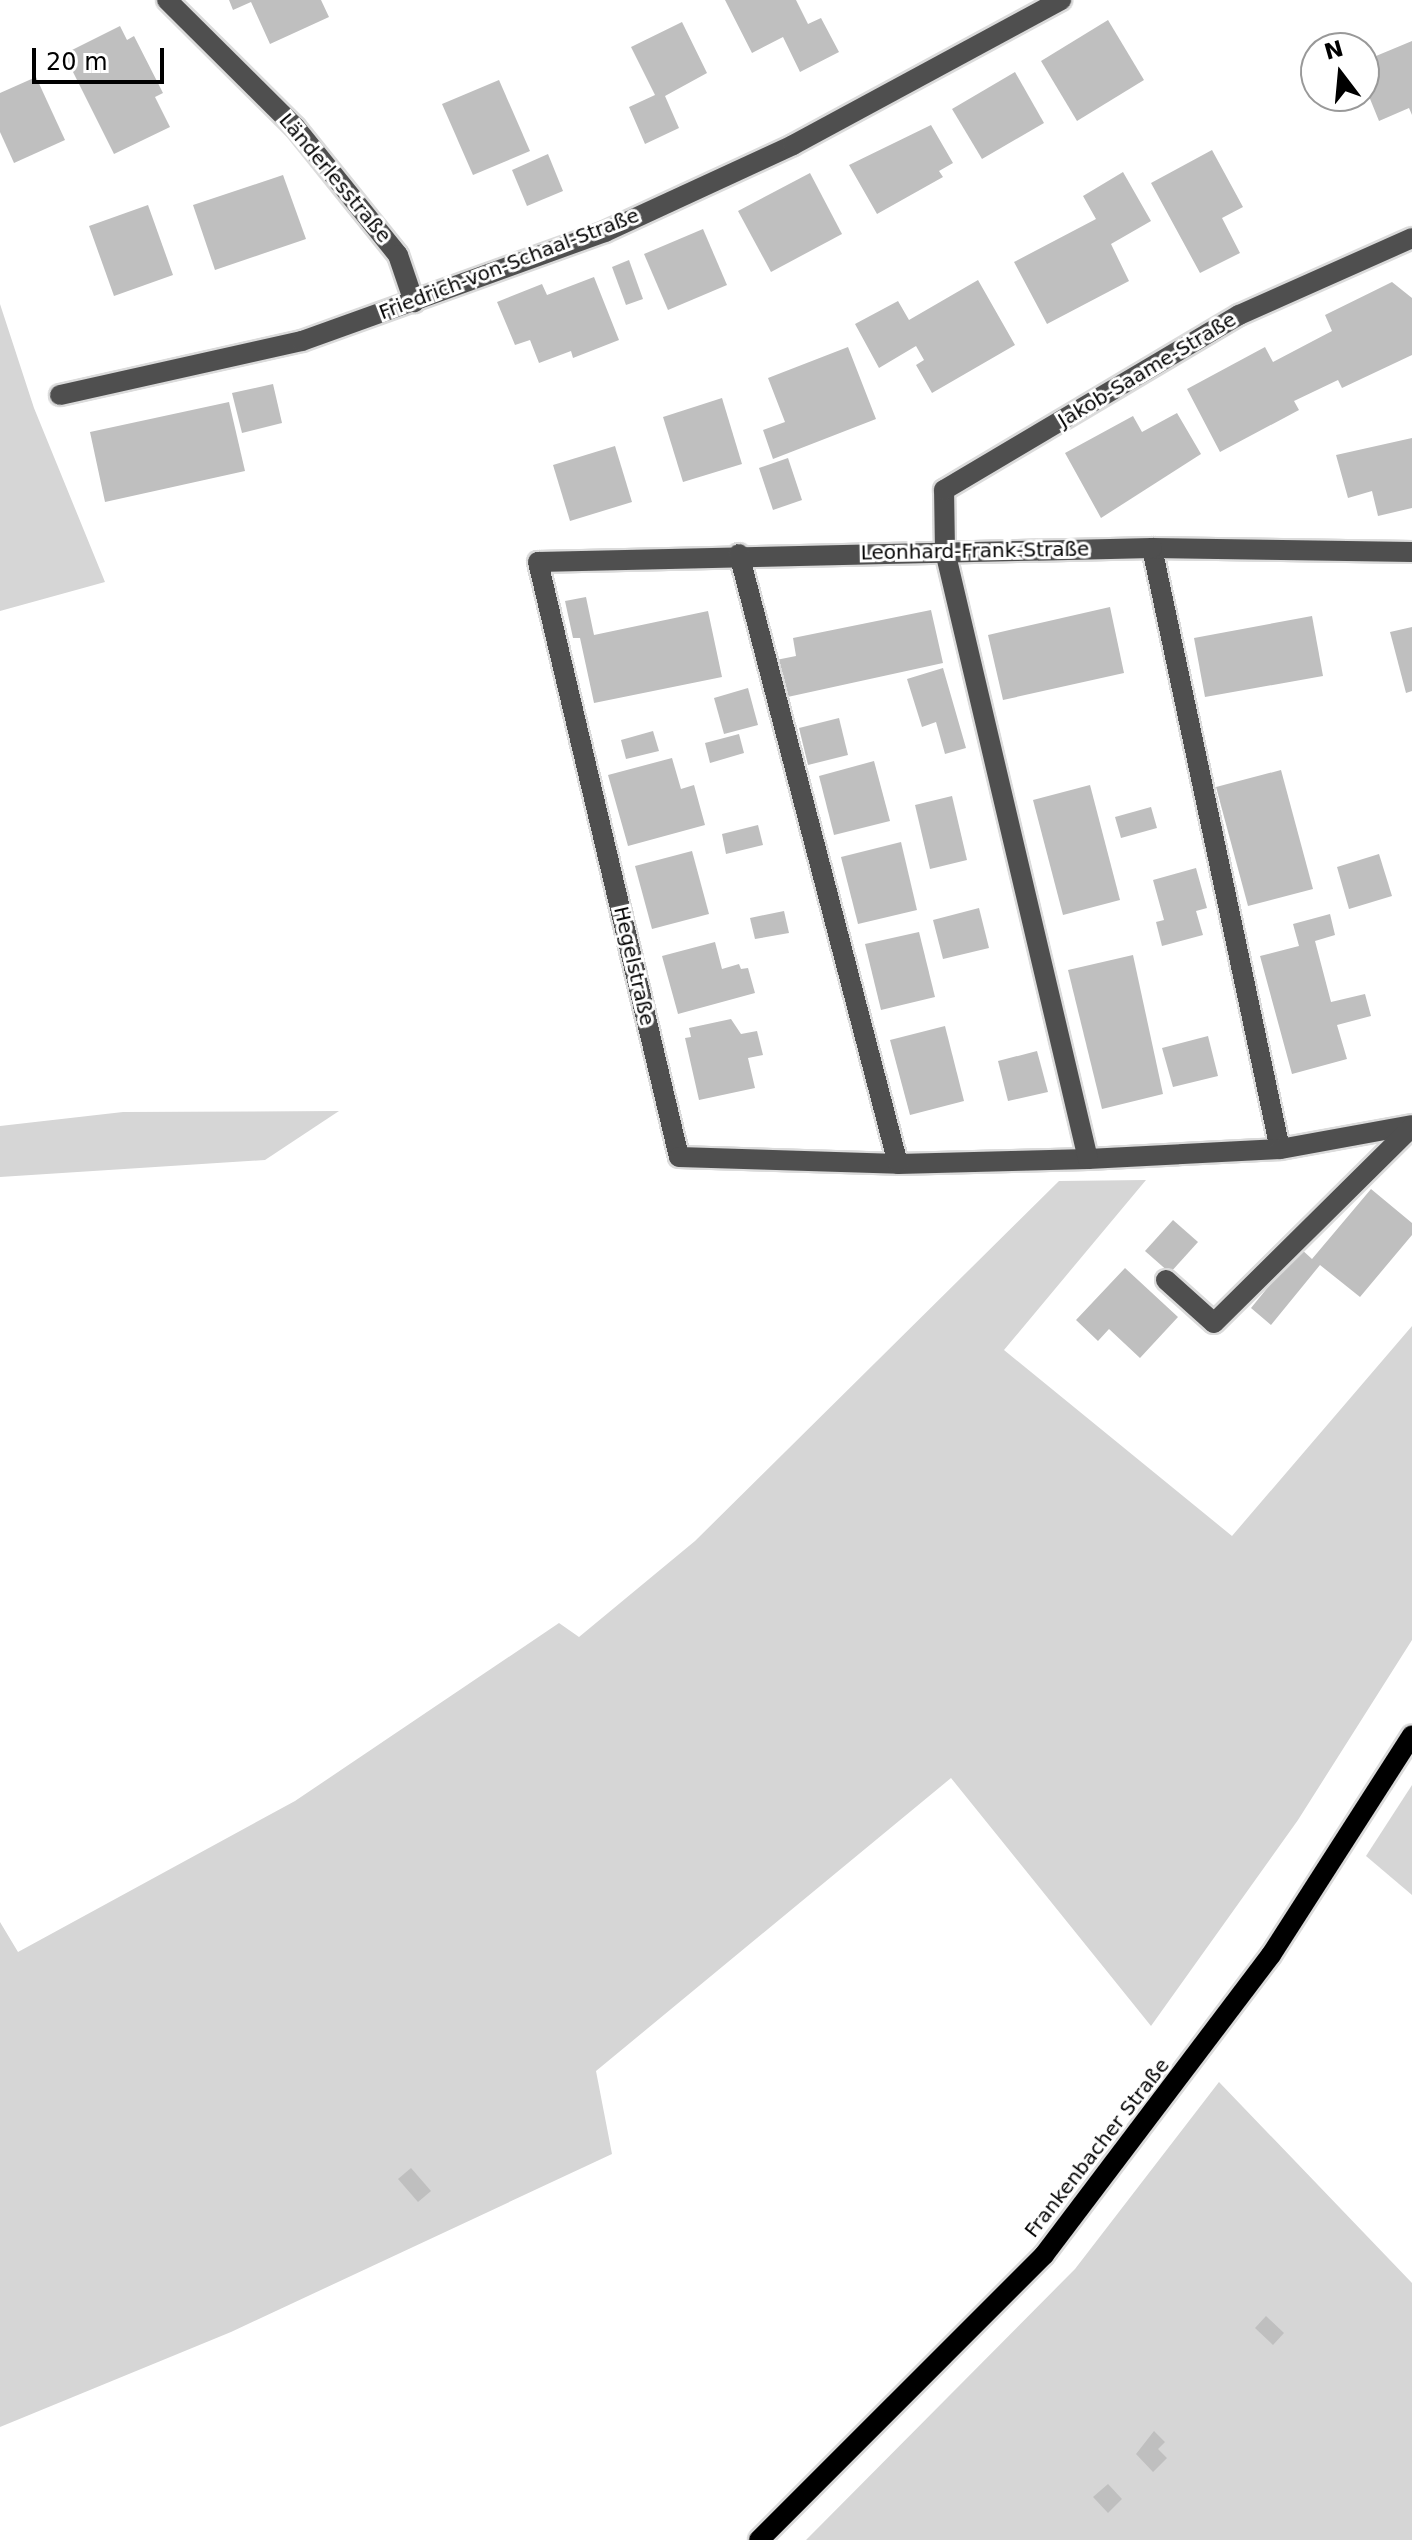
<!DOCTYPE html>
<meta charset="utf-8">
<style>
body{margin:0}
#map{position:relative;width:1412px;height:2540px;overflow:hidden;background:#fff;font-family:"DejaVu Sans",sans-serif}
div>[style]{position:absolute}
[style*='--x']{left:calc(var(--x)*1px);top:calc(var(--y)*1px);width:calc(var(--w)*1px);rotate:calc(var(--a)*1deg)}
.green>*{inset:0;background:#d6d6d6}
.building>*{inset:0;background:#bfbfbf}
.roads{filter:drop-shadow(2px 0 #dbdbdb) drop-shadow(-2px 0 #dbdbdb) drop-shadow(0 2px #dbdbdb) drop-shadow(0 -2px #dbdbdb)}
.minor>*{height:20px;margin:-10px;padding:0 10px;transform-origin:10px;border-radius:10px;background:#4f4f4f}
.major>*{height:20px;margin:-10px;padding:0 10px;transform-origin:10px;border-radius:10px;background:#000}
span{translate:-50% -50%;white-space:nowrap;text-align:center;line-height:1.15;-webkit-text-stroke:6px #fff;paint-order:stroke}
.street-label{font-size:20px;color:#000}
.north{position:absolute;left:1300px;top:32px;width:80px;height:80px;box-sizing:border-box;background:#fff;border:2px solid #999;border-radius:50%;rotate:344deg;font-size:22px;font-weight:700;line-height:32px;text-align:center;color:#000}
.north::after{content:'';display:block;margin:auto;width:28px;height:36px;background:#000;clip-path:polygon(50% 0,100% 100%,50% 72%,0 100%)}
.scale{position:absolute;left:32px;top:48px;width:132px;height:36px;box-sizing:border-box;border:4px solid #000;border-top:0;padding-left:10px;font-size:24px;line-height:28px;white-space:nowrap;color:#000;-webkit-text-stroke:6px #fff;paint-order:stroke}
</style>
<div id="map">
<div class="green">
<i style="clip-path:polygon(0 304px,34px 408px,105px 582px,0 611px)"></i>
<i style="clip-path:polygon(339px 1111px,265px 1160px,0 1177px,0 1126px,123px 1112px)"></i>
<i style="clip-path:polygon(1146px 1180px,1004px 1350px,1232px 1536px,1412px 1326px,1412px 1640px,1298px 1820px,1151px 2026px,951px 1778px,596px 2071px,612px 2154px,231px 2332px,0 2427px,0 1922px,18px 1952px,295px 1801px,559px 1623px,579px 1637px,695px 1541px,1059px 1181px)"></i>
<i style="clip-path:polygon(1412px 1785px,1412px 1895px,1366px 1856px)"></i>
<i style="clip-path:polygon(1219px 2082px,1412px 2283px,1412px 2540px,806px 2540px,1075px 2269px)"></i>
</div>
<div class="building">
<i style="clip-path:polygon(229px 0,321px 0,329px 17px,270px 44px,251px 2px,233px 10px)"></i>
<i style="clip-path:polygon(725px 0,796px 0,808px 24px,821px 18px,839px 52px,800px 72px,783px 37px,752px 53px)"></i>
<i style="clip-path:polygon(1108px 20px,1144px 80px,1077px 121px,1041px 61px)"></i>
<i style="clip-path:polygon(682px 22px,707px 73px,665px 96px,679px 128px,645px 144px,629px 107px,655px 95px,631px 47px)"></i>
<i style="clip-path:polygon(120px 26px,127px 40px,134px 36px,163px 93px,155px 97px,170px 127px,114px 154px,64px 54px)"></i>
<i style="clip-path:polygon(1412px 41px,1412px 115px,1409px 108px,1379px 121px,1364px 84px,1364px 61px)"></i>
<i style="clip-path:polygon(1015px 72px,1044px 123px,982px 159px,952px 109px)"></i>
<i style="clip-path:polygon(36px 77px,65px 140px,14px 163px,0 132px,0 93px)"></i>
<i style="clip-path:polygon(499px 80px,530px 151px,473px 175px,442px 104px)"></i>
<i style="clip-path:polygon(931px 125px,953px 163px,939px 171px,943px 177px,877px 214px,849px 165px)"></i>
<i style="clip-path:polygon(1212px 150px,1243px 207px,1222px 218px,1240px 253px,1200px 273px,1151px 183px)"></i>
<i style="clip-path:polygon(548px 154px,563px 191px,527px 206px,512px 170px)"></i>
<i style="clip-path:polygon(1123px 172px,1151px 221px,1111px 244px,1129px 281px,1047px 324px,1014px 262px,1096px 219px,1083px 196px)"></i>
<i style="clip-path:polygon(810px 173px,842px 234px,771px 272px,738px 211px)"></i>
<i style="clip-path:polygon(283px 175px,306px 239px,215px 270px,193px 205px)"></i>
<i style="clip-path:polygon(148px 205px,173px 275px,114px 296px,89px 226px)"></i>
<i style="clip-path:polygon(703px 229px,727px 285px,668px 310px,644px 254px)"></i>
<i style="clip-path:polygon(629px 260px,643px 299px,626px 305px,612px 267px)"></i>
<i style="clip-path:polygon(594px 277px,619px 340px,573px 358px,571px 351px,539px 363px,530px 340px,515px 345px,497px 302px,542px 284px,547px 295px)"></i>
<i style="clip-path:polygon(978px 280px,1015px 345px,932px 393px,916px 365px,924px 360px,916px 346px,879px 368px,855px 324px,898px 301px,909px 320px)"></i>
<i style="clip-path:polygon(1392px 282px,1412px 298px,1412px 355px,1342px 388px,1338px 380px,1294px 401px,1299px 410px,1220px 452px,1187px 389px,1265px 347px,1273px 362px,1332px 331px,1325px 315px)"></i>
<i style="clip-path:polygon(848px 347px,876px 419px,773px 459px,763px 430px,785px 422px,768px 378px)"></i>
<i style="clip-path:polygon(273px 384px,282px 423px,242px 433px,232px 393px)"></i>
<i style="clip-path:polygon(722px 398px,742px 464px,683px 482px,663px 417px)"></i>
<i style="clip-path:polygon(229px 402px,245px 471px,105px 502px,90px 432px)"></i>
<i style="clip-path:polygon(1177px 413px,1201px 454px,1101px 518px,1065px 453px,1133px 416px,1142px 432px)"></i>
<i style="clip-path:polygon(1412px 438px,1412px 508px,1378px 516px,1372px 491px,1348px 498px,1336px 455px)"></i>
<i style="clip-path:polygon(615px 446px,632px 502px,570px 521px,553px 465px)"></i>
<i style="clip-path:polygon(788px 458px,802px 500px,773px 510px,759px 468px)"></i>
<i style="clip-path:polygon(586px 597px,594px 635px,708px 611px,722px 677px,594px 703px,580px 638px,573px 638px,565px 601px)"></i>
<i style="clip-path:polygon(1110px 607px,1124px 673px,1003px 700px,988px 635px)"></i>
<i style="clip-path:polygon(931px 610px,943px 663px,783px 698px,776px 660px,796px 656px,793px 638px)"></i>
<i style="clip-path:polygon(1312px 616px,1323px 676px,1205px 697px,1194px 638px)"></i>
<i style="clip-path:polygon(1412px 627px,1412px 691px,1406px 693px,1390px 632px)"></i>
<i style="clip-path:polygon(943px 668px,966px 748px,945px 754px,936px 722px,922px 727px,907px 679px)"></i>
<i style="clip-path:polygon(748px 688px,758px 725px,724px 734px,714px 698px)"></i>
<i style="clip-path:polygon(839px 718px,848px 755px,808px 765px,799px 728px)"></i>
<i style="clip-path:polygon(653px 731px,659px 751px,626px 759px,621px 740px)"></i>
<i style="clip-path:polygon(739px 734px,744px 753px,710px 763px,705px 743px)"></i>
<i style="clip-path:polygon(672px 758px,681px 789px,694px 785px,705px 825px,628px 846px,608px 775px)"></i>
<i style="clip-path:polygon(874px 761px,890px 821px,834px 835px,819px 776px)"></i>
<i style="clip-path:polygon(1281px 770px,1313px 889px,1248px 906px,1216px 787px)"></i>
<i style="clip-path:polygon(1090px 785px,1120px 900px,1063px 915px,1033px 800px)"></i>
<i style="clip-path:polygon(952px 796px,967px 860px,930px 869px,915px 805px)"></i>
<i style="clip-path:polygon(1151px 807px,1157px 828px,1121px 838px,1115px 817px)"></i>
<i style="clip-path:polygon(758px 825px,763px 845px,726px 854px,722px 834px)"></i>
<i style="clip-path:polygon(901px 842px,917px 910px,858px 924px,841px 857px)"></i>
<i style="clip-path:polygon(692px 851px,709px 914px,652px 929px,635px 866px)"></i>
<i style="clip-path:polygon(1379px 854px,1392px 896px,1349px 909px,1337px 867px)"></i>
<i style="clip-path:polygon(1196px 868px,1207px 908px,1196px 911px,1203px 935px,1162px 946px,1156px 922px,1164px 920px,1153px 880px)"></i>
<i style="clip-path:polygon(979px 908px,989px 948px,943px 959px,933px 920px)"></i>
<i style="clip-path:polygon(784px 911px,789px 933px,755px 939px,750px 918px)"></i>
<i style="clip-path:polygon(1330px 914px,1335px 935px,1315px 941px,1331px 1002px,1365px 994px,1371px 1016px,1337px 1025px,1347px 1059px,1292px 1074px,1260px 956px,1299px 946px,1293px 924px)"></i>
<i style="clip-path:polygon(919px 932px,935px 997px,881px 1010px,865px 944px)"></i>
<i style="clip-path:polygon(715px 942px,722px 969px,739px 964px,741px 969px,748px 968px,755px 993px,678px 1014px,662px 956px)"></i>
<i style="clip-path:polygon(1133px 955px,1163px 1094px,1102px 1109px,1068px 970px)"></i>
<i style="clip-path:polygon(731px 1019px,741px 1034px,757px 1031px,763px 1055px,748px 1058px,755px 1088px,699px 1100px,685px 1038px,691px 1037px,689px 1028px)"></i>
<i style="clip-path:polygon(945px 1026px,964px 1101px,910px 1115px,890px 1040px)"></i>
<i style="clip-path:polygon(1208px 1036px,1218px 1076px,1173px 1087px,1162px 1048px)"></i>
<i style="clip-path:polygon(1037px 1051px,1048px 1092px,1008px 1101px,998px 1061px)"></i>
<i style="clip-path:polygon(1371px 1189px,1412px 1223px,1412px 1235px,1360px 1297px,1320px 1265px,1271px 1325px,1251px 1308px,1300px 1248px,1312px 1259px)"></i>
<i style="clip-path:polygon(1173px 1220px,1198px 1242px,1170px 1273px,1145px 1251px)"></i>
<i style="clip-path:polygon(1125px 1268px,1178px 1317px,1140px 1358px,1109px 1329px,1098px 1341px,1076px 1320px)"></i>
<i style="clip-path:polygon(411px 2168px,431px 2191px,418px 2202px,398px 2179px)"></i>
<i style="clip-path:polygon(1266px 2316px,1284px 2333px,1273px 2345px,1255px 2328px)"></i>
<i style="clip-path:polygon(1154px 2431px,1165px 2442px,1158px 2449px,1167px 2458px,1153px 2472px,1136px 2454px)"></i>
<i style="clip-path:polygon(1108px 2484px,1122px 2499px,1108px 2513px,1093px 2497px)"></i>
</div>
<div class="roads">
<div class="minor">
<i style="--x:167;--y:0;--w:180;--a:44.8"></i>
<i style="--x:295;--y:127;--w:164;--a:51.2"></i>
<i style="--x:398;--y:255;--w:50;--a:71.2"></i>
<i style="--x:60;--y:395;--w:248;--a:-12.6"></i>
<i style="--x:302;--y:341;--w:322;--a:-19.8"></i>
<i style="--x:605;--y:232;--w:207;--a:-24.8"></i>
<i style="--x:793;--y:145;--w:305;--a:-28.4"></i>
<i style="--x:1152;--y:548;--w:614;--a:77.98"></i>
<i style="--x:1412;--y:552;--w:260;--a:-179.1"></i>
<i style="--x:1152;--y:548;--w:614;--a:178.69"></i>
<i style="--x:538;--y:562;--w:611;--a:76.67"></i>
<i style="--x:679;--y:1157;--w:219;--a:1.8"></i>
<i style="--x:898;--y:1164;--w:190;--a:-1.5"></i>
<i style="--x:1088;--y:1159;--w:192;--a:-3"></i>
<i style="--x:1280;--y:1149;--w:134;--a:-10.3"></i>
<i style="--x:739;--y:554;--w:630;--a:75.39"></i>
<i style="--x:1088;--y:1159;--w:625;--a:-103.24"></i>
<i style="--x:945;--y:551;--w:61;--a:-90.9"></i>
<i style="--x:944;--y:490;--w:343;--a:-30.7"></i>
<i style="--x:1239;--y:315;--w:189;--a:-24"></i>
<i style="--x:1166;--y:1280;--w:64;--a:41.9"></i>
<i style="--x:1214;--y:1323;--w:279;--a:-44.7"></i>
</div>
<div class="major">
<i style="--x:759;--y:2540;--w:403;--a:-45"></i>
<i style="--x:1044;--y:2255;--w:376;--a:-52.9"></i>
<i style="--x:1271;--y:1955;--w:261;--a:-57.3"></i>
</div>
</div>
<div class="street-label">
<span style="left:335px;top:178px;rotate:50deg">Länderlesstraße</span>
<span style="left:509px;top:264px;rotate:-21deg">Friedrich-von-Schaal-Straße</span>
<span style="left:1147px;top:370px;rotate:-31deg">Jakob-Saame-Straße</span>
<span style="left:975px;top:551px;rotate:-1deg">Leonhard-Frank-Straße</span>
<span style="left:634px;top:966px;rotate:77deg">Hegelstraße</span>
<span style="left:1097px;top:2148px;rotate:-52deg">Frankenbacher Straße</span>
</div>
<div class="north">N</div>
<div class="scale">20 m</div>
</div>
